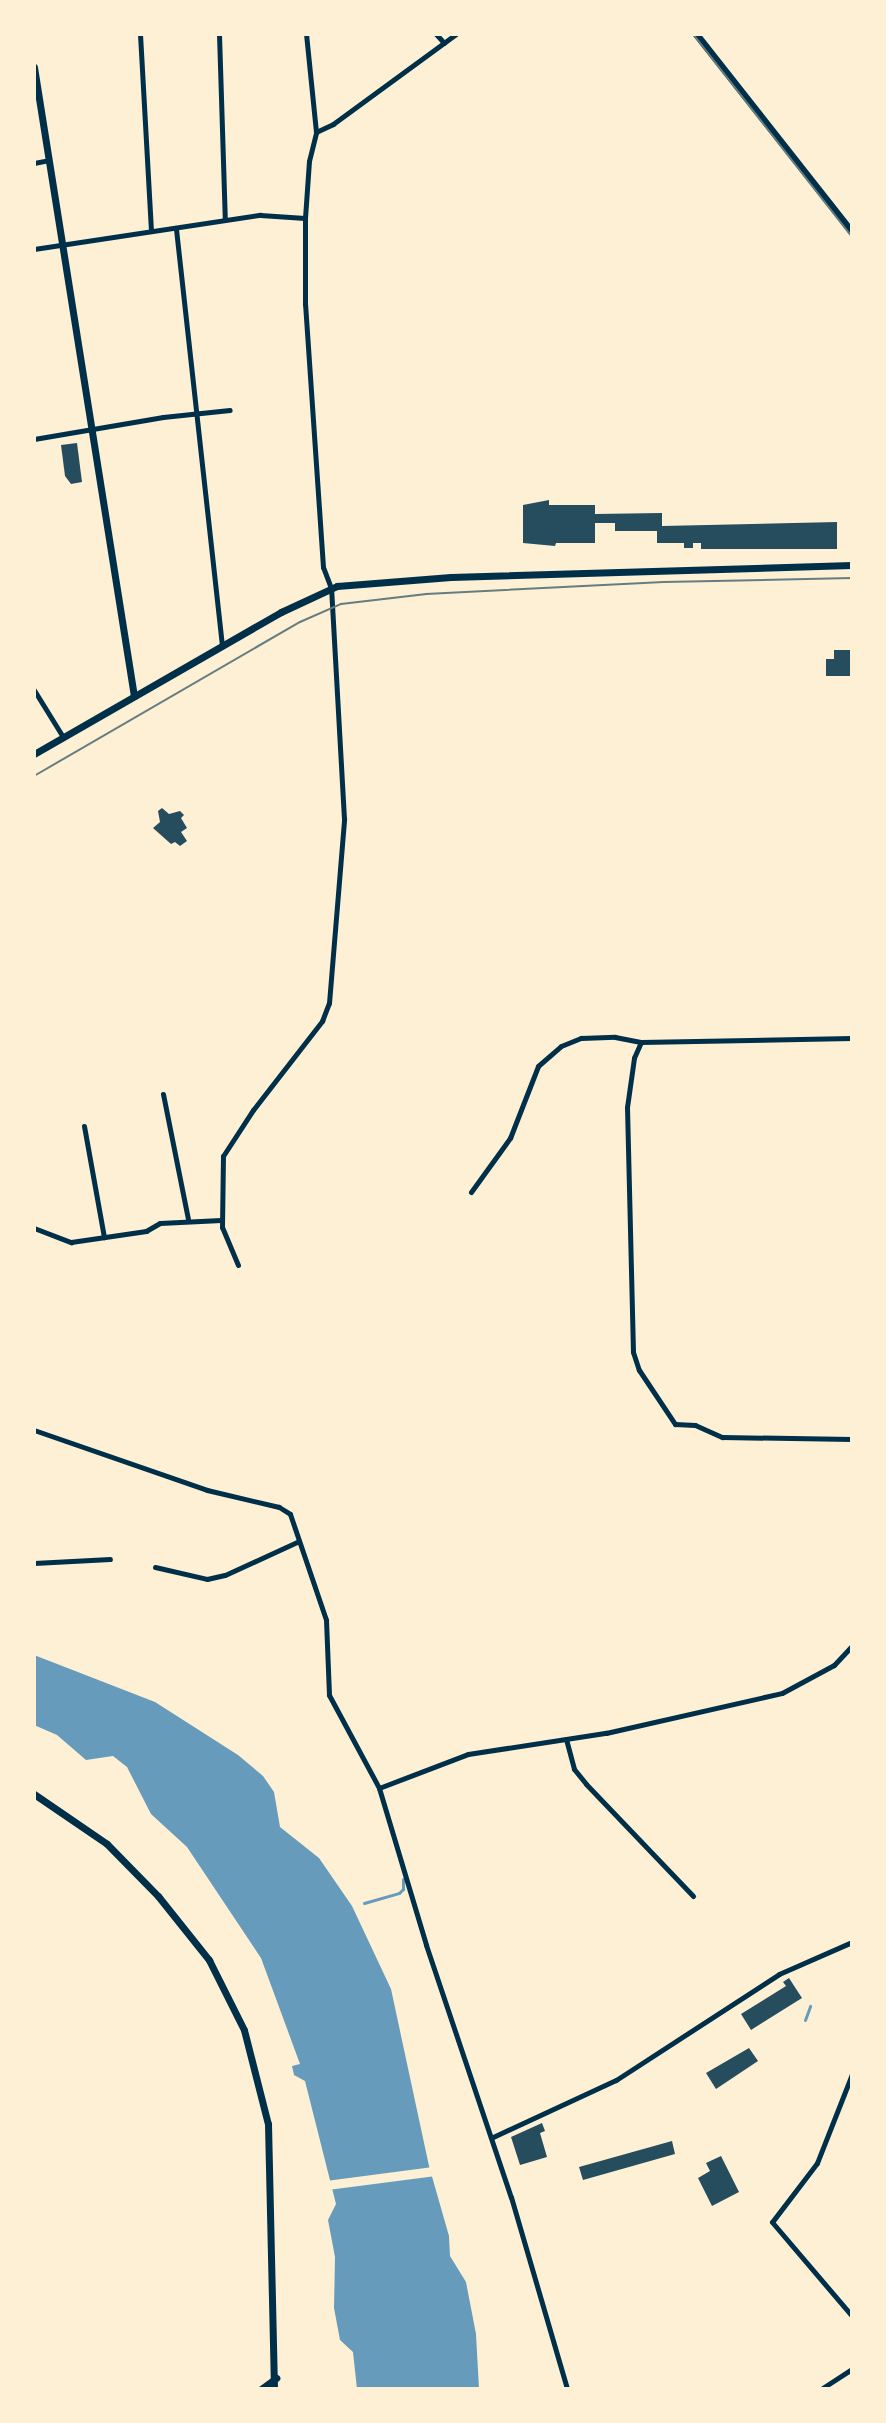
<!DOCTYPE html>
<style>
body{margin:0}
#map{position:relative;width:886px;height:2423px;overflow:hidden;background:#fdf0d5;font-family:"Sofia Sans Condensed",sans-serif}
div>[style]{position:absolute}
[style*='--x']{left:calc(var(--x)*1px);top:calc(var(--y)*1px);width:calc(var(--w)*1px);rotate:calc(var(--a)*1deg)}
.water>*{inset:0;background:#669bbc}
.pier>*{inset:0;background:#fdf0d5}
.stream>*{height:3px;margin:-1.5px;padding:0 1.5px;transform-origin:1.5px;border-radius:1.5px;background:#669bbc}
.building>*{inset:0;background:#264d5e}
.minor>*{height:5px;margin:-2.5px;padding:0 2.5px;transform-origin:2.5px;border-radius:2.5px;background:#003049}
.tertiary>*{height:7px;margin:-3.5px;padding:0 3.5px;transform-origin:3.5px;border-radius:3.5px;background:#003049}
.secondary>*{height:7px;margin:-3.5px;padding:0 3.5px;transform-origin:3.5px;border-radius:3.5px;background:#003049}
.tram>*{height:2px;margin:-1px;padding:0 1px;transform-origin:1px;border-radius:1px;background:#657d81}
span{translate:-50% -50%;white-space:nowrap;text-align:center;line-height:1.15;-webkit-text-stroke:8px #fdf0d5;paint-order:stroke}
.frame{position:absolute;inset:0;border:36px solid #fdf0d5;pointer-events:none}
</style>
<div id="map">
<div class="water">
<i style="clip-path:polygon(34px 1655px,155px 1702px,238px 1755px,263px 1776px,274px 1792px,280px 1827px,319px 1858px,352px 1906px,391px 1989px,429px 2166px,449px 2236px,450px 2256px,466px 2282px,476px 2334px,479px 2389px,357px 2389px,353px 2352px,340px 2340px,334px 2308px,335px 2257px,328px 2220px,336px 2204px,305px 2081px,294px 2075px,292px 2066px,300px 2064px,261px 1958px,187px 1847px,151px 1814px,127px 1767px,113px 1756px,86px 1760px,57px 1735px,34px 1725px)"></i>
</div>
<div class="pier">
<i style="clip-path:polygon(433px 2167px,436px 2176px,328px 2190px,326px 2181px)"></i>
</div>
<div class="stream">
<i style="--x:364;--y:1903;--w:36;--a:-16"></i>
<i style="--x:399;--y:1893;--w:6;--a:-45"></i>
<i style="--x:403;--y:1889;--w:10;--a:-90"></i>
<i style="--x:805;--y:2020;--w:15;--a:-70"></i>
</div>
<div class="building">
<i style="clip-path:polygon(77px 443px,82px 482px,71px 484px,65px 476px,61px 445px)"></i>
<i style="clip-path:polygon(549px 500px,549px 505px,595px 505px,595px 514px,662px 513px,662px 526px,837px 522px,837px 549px,701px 549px,701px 543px,693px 543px,693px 548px,684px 548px,684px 543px,657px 543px,657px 531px,615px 531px,615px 523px,595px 523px,595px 543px,556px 543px,555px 546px,523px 543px,523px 505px)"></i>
<i style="clip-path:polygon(834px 650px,852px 650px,852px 676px,826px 676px,826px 659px,834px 659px)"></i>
<i style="clip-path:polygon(162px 808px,169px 814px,180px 811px,184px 815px,181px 818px,187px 828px,181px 832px,187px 841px,180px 846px,175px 842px,171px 844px,153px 828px,160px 822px,158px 811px)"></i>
<i style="clip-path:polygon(789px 1978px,802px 1998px,751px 2030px,741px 2014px,786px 1986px,783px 1982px)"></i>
<i style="clip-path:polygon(749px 2048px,758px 2061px,716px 2089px,706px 2073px)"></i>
<i style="clip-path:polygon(542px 2123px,545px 2131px,540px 2133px,547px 2157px,520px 2165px,511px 2137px)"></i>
<i style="clip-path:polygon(672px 2141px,675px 2154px,583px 2180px,579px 2167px)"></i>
<i style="clip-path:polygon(721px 2156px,739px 2192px,712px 2206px,698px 2178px,710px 2171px,706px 2163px)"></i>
</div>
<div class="minor">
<i style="--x:140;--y:34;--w:197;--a:86.8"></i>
<i style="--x:219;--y:34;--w:186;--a:88.2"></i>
<i style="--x:436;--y:34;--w:12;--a:48"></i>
<i style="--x:316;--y:132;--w:19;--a:-25"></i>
<i style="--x:333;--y:124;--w:152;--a:-36.2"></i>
<i style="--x:34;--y:163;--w:15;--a:-11"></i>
<i style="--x:176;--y:229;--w:419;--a:83.7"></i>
<i style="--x:34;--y:249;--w:229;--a:-8.6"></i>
<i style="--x:260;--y:215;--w:45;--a:3.8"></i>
<i style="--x:34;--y:439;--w:131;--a:-9.7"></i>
<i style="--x:163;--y:417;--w:67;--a:-6"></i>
<i style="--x:34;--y:690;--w:55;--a:58.3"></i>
<i style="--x:641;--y:1042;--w:17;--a:114"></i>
<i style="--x:634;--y:1058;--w:49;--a:98.1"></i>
<i style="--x:627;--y:1107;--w:245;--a:88.6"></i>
<i style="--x:633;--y:1352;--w:19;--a:72"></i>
<i style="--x:639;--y:1370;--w:65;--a:56.3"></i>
<i style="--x:675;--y:1424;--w:20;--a:3"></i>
<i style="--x:695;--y:1425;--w:30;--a:24"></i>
<i style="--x:722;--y:1437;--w:130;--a:0.9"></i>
<i style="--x:163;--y:1094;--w:127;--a:78.7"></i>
<i style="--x:84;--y:1126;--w:113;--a:79.8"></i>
<i style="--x:471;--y:1192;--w:67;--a:-54.2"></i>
<i style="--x:510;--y:1138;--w:77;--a:-68.7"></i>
<i style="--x:538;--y:1066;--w:30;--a:-41"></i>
<i style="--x:561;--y:1046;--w:22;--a:-22"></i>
<i style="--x:581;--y:1038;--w:34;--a:-2"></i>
<i style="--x:615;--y:1037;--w:26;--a:11"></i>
<i style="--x:641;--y:1042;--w:211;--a:-1.1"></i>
<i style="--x:34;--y:1228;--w:40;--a:21"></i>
<i style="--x:71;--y:1242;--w:76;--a:-8.3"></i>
<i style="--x:146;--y:1231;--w:16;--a:-30"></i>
<i style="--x:160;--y:1223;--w:61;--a:-2.8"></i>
<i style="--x:238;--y:1265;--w:41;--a:-112.8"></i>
<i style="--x:222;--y:1227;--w:71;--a:-89.2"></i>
<i style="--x:223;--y:1156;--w:55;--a:-56.9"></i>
<i style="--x:253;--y:1110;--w:113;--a:-52.2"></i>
<i style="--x:322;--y:1021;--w:19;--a:-69"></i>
<i style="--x:329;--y:1003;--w:185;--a:-85.3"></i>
<i style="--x:344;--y:819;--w:231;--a:-93.2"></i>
<i style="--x:331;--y:588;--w:22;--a:-111"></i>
<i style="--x:323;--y:567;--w:264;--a:-93.9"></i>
<i style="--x:305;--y:304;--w:86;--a:-90"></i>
<i style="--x:305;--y:218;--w:57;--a:-86"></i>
<i style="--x:309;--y:161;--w:30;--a:-76"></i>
<i style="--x:316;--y:132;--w:99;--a:-95.8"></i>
<i style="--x:34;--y:1430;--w:183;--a:19.1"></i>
<i style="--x:207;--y:1490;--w:74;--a:13.3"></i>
<i style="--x:279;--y:1507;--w:13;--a:32"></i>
<i style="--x:290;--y:1514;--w:112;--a:71.2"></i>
<i style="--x:326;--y:1620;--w:75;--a:87.7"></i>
<i style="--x:329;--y:1695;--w:106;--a:61.7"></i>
<i style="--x:379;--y:1788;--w:164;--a:73.3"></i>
<i style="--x:426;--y:1945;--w:266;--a:71.4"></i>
<i style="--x:511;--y:2197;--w:200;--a:73.7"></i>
<i style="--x:34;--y:1563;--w:76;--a:-3"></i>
<i style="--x:155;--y:1567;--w:53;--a:13"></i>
<i style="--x:207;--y:1579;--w:18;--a:-13"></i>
<i style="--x:225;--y:1575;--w:81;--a:-24.7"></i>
<i style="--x:566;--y:1739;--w:31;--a:75"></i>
<i style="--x:574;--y:1769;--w:19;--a:51"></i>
<i style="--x:586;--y:1784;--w:155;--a:46.3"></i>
<i style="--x:379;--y:1788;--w:95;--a:-20.9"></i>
<i style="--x:468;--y:1754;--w:140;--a:-8.7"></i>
<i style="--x:606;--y:1733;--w:180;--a:-12.8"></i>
<i style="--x:782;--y:1693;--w:59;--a:-28.3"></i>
<i style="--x:834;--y:1665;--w:26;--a:-47"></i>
<i style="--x:852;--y:2074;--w:96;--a:111.5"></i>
<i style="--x:817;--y:2163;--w:74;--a:127.3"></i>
<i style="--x:772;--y:2222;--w:123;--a:49.6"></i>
<i style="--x:493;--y:2137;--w:136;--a:-24.9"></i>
<i style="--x:616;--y:2080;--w:194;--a:-33"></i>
<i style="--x:779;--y:1974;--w:80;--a:-23.7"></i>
<i style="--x:821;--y:2389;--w:37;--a:-33"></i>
</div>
<div class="tertiary">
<i style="--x:696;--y:34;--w:252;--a:51.8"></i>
<i style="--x:34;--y:67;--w:637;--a:80.97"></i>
<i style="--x:34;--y:1794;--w:88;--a:34.4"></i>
<i style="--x:107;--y:1844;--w:73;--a:45.6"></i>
<i style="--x:158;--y:1896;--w:82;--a:51.4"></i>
<i style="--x:209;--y:1960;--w:78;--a:63.4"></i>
<i style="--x:244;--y:2030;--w:97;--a:75.7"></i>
<i style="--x:268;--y:2124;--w:265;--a:88.7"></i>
<i style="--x:261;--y:2389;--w:19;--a:-36"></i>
</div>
<div class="secondary">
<i style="--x:34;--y:754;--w:285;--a:-29.9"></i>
<i style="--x:281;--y:612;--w:62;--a:-24.9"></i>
<i style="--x:337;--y:586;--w:114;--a:-4.5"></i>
<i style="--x:451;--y:577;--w:401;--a:-1.7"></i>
</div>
<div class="tram">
<i style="--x:693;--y:34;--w:258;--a:51.9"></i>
<i style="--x:34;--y:776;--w:307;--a:-30.1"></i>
<i style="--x:300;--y:622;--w:45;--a:-23.7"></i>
<i style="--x:341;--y:604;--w:86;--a:-6.7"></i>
<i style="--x:426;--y:594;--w:238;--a:-2.9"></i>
<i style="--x:664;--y:582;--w:188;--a:-1.2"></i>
</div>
<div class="frame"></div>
</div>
